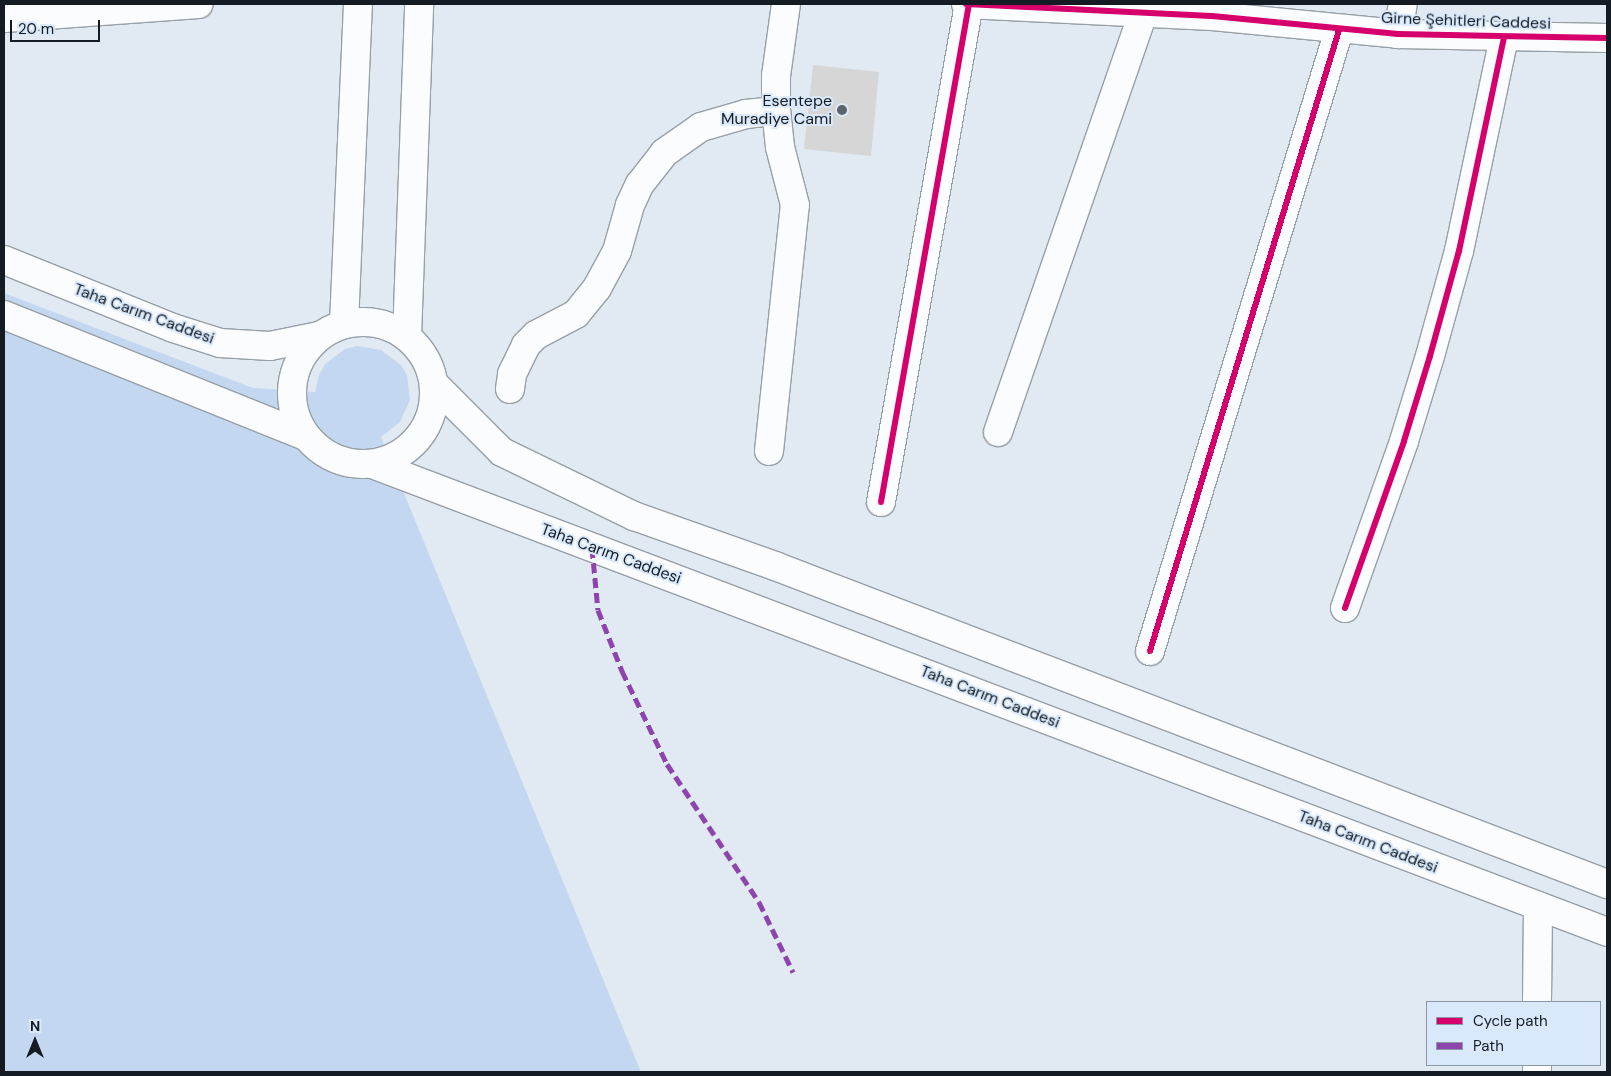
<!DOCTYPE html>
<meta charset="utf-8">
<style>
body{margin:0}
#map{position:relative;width:1611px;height:1076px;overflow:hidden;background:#e1eaf3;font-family:"DM Sans",sans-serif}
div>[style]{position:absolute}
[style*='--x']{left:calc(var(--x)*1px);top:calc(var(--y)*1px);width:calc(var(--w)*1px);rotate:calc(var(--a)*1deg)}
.green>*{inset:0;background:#c3d8f0}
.building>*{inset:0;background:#d5d6d5}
.roads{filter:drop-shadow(1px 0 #979fa6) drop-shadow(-1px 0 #979fa6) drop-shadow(0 1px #979fa6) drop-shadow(0 -1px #979fa6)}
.minor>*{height:28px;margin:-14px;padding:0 14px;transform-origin:14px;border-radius:14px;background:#fafcfd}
.tertiary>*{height:28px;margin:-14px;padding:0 14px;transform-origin:14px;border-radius:14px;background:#fafcfd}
.primary>*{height:28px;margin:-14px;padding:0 14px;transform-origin:14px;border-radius:14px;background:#fafcfd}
.primary>.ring{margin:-14px;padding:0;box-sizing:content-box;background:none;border:28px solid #fafcfd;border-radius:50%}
.quiet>*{height:5px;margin-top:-2.5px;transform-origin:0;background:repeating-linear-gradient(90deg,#8e44ad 0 10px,transparent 0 15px)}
.cycleway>*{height:6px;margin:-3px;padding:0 3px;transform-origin:3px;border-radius:3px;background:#d6006c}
.dots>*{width:14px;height:14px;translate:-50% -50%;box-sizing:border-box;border:2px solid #d9e9fb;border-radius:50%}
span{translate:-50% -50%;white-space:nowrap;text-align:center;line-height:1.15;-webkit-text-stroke:4px #d9e9fb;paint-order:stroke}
.street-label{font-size:16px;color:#141b23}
.poi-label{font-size:16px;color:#141b23}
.right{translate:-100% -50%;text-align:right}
.frame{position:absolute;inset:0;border:5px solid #141b23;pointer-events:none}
.legend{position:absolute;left:1426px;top:1001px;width:175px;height:65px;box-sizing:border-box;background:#d9e9fb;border:1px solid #8a97a5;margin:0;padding:6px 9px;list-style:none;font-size:15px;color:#141b23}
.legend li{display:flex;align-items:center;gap:10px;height:25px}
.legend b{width:25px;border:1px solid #8a97a5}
.north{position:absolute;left:10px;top:1016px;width:50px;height:50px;-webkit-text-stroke:4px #d9e9fb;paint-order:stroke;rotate:0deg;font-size:14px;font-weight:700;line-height:20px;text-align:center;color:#141b23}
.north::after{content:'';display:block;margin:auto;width:18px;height:22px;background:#141b23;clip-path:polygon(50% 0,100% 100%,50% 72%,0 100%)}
.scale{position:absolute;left:10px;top:20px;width:90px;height:22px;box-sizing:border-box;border:2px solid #141b23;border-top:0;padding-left:6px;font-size:15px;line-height:18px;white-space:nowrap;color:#141b23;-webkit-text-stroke:4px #d9e9fb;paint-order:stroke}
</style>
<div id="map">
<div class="green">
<i style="clip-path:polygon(4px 293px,253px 388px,315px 392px,319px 375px,325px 364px,345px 349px,357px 346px,381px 350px,401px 365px,407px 375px,410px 400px,400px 422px,381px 437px,641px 1072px,4px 1072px)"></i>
</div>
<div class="building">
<i style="clip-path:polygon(813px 65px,879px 72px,871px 156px,804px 149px)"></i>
</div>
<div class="roads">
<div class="minor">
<i style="--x:1398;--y:34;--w:30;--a:-81"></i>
<i style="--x:510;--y:389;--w:15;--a:-82"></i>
<i style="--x:512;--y:374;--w:32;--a:-64"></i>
<i style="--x:526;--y:345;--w:14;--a:-45"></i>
<i style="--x:536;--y:335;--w:45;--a:-27.7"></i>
<i style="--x:576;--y:314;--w:33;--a:-51"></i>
<i style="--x:597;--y:288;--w:42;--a:-61.6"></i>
<i style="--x:617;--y:251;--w:48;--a:-74.2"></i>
<i style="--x:630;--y:205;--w:23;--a:-65"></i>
<i style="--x:640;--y:184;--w:39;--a:-52"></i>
<i style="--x:664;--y:153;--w:45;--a:-35.1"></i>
<i style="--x:701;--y:127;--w:47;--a:-16.1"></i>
<i style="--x:746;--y:114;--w:30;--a:-6"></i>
<i style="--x:998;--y:432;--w:443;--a:-70.9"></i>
<i style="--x:769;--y:451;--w:247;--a:-84"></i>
<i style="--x:795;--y:205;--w:60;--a:-104.5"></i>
<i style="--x:780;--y:147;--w:36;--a:-96"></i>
<i style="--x:776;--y:111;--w:35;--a:-90"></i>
<i style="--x:776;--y:76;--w:73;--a:-82.1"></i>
<i style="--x:881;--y:502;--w:506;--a:-79.98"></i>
<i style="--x:1345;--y:608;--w:177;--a:-70.5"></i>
<i style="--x:1404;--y:441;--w:89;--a:-73"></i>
<i style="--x:1430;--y:356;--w:109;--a:-74.6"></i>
<i style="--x:1459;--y:251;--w:218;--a:-78.1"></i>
<i style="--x:1150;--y:651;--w:649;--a:-73.07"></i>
<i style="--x:1537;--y:1002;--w:96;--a:-89.4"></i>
<i style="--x:1537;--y:1072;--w:7;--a:-90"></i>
</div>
<div class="tertiary">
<i style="--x:966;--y:4;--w:246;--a:2.8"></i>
<i style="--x:1212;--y:16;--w:187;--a:5.5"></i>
<i style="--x:1398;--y:34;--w:209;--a:1.1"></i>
<i style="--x:4;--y:18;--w:195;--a:-4.1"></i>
<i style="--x:344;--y:324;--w:320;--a:-87.5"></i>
<i style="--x:407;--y:337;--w:333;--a:-87.9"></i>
</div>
<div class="primary">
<i style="--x:4;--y:260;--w:182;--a:21.9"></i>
<i style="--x:173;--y:328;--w:49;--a:17.7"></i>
<i style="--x:220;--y:343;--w:50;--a:3.4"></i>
<i style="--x:270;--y:346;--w:50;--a:-11.5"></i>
<i style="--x:4;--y:315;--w:324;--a:21.9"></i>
<i class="ring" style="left:292px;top:322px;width:114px;height:114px"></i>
<i style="--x:434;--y:384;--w:96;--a:45"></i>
<i style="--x:502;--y:452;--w:147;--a:25.9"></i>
<i style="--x:634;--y:516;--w:150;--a:19.5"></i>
<i style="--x:775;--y:566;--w:891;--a:20.92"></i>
<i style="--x:372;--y:464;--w:1321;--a:20.75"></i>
</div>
</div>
<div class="quiet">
<i style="--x:592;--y:548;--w:62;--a:84.5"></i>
<i style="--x:598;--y:610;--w:66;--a:68.5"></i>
<i style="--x:622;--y:671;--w:103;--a:64.2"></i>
<i style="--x:667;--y:764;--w:166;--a:56.3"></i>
<i style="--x:759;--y:902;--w:78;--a:64.1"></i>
</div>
<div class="cycleway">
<i style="--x:966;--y:4;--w:246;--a:2.8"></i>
<i style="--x:1212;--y:16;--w:187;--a:5.5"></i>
<i style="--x:1398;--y:34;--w:209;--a:1.1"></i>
<i style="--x:881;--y:502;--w:506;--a:-79.98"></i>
<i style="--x:1345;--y:608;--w:177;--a:-70.5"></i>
<i style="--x:1404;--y:441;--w:89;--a:-73"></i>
<i style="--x:1430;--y:356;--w:109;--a:-74.6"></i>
<i style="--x:1459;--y:251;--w:218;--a:-78.1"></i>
<i style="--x:1150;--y:651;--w:649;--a:-73.07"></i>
</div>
<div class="dots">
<i style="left:842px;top:110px;background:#5c636c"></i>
</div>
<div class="street-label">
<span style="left:1466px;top:21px;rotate:2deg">Girne Şehitleri Caddesi</span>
<span style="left:144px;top:314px;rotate:20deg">Taha Carım Caddesi</span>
<span style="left:611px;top:554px;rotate:20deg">Taha Carım Caddesi</span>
<span style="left:990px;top:697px;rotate:21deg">Taha Carım Caddesi</span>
<span style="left:1368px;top:842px;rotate:21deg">Taha Carım Caddesi</span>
</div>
<div class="poi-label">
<span class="right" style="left:832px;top:110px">Esentepe<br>Muradiye Cami</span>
</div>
<div class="frame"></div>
<ul class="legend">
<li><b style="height:6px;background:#d6006c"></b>Cycle path</li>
<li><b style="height:6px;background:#8e44ad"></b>Path</li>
</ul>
<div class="north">N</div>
<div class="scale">20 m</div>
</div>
